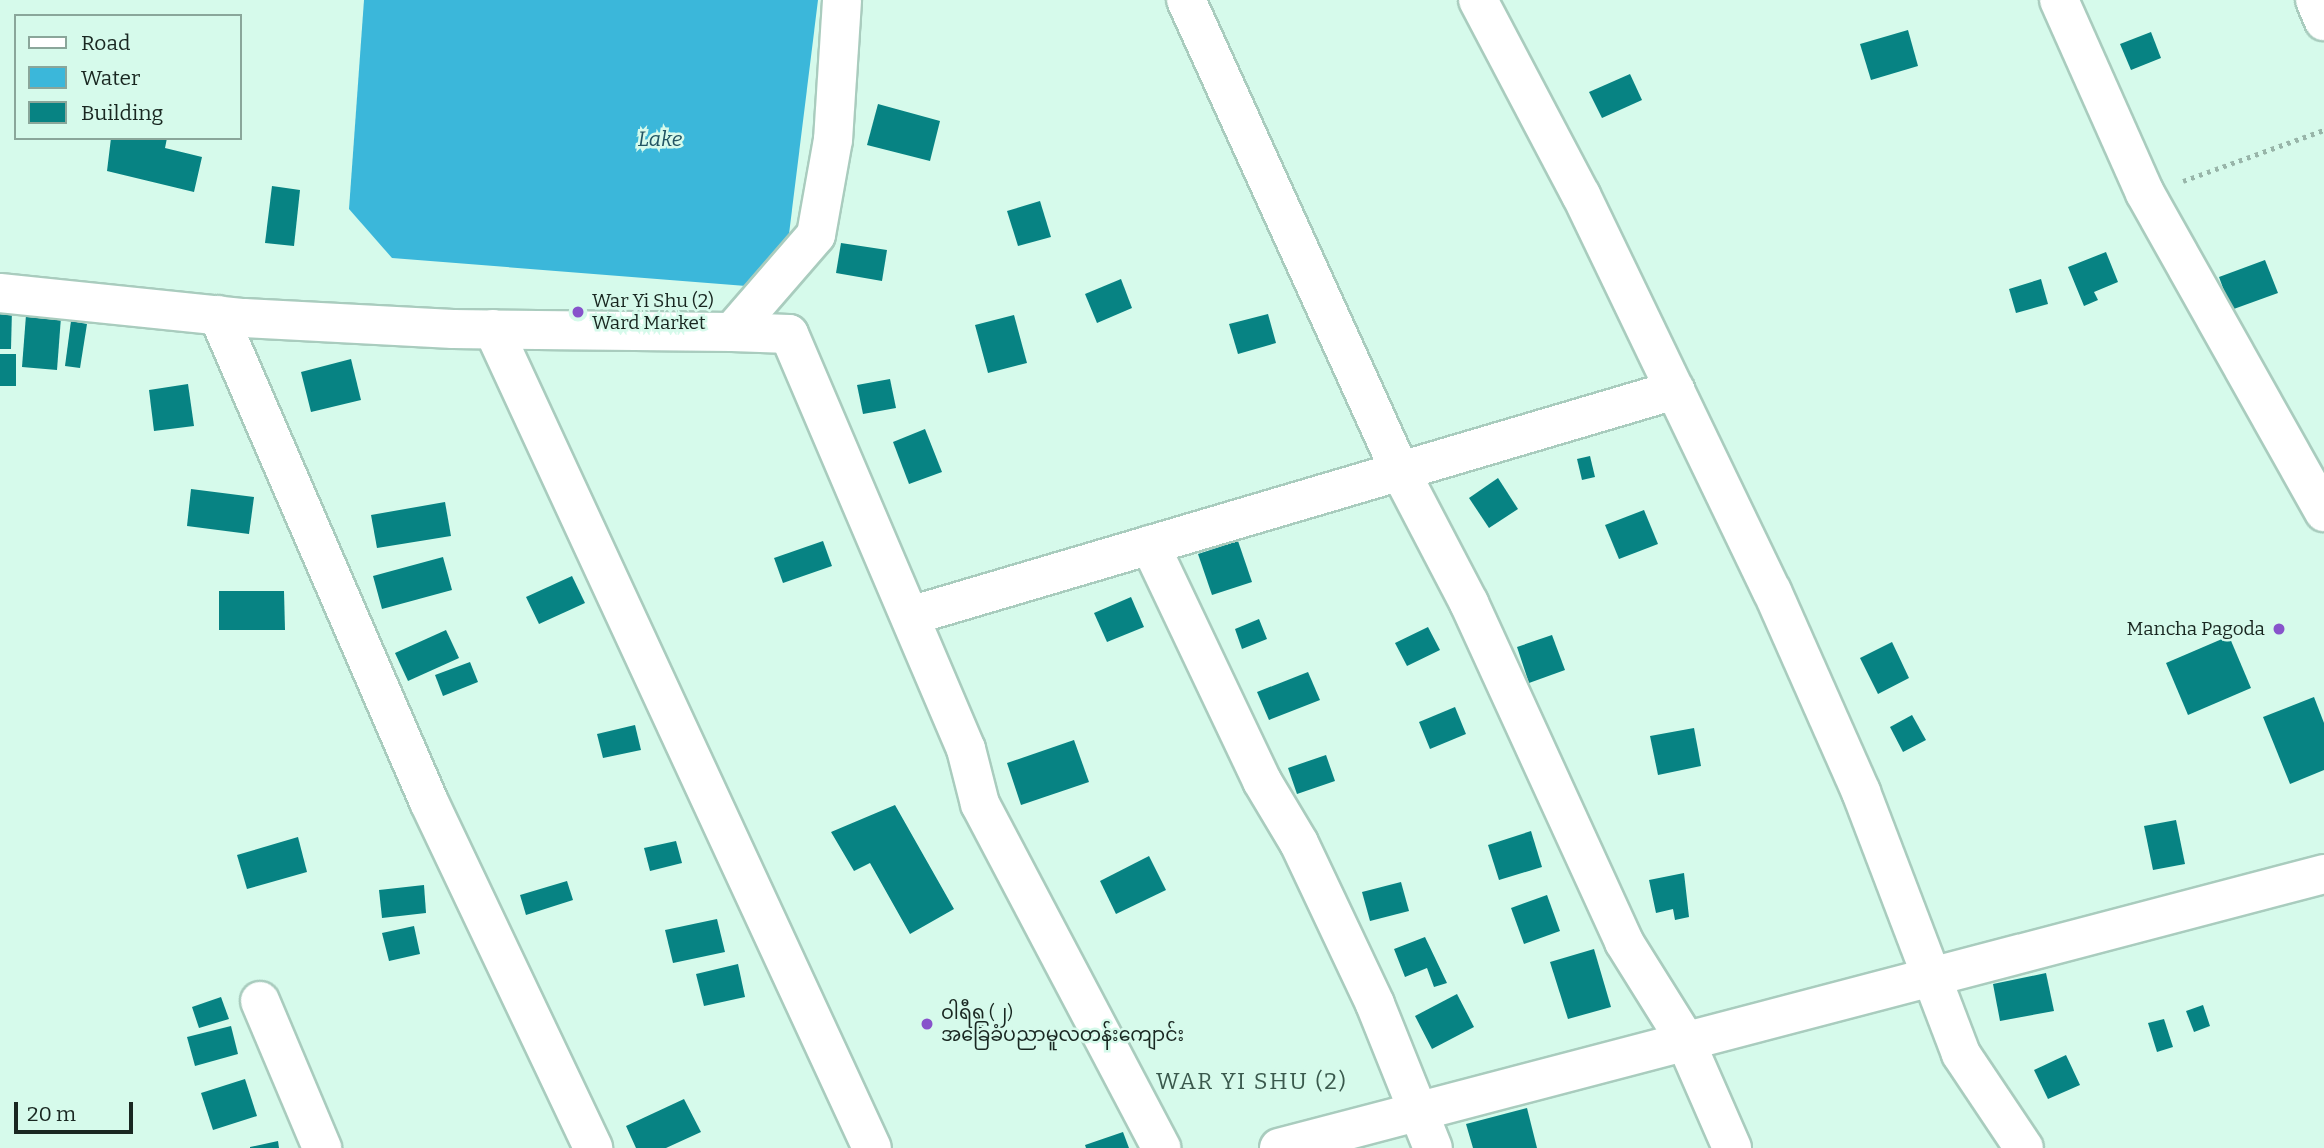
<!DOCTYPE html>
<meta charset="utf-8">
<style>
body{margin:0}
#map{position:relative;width:2324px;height:1148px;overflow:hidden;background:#d6faeb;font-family:Bitter,"Noto Sans Myanmar",serif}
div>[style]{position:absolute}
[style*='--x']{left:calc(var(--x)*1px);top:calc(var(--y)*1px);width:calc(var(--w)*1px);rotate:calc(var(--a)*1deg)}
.water>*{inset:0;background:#3bb7da}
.building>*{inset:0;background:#078383}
.path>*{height:4.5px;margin-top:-2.25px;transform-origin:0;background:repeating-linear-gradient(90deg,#98b5a9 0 3.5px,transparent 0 8.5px)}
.roads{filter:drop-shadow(2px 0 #a9ccbe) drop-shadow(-2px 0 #a9ccbe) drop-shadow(0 2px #a9ccbe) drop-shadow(0 -2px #a9ccbe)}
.minor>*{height:38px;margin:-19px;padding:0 19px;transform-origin:19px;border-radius:19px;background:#fff}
.dots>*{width:19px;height:19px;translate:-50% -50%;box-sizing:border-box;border:4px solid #d6faeb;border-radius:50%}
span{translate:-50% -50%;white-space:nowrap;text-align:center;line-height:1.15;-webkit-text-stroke:5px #d6faeb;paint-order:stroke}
.poi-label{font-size:19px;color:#192721}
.left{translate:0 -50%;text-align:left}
.right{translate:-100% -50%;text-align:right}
.water-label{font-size:21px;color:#225463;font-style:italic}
.quarter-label{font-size:23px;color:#3a594d;letter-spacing:2px}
.legend{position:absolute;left:14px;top:14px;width:228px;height:126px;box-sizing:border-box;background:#d6faeb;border:2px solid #8aa69a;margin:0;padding:9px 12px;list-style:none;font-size:21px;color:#192721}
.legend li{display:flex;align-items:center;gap:14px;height:35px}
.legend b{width:35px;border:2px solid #8aa69a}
.scale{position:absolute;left:14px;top:1102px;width:119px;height:32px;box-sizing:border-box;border:4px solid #192721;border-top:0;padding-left:9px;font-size:21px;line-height:24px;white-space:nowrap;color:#192721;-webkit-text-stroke:5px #d6faeb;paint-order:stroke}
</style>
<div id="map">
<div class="water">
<i style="clip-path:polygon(364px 0,818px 0,788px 242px,746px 286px,392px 258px,349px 209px)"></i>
</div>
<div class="building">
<i style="clip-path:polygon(1908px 30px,1918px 66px,1871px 80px,1860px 44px)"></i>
<i style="clip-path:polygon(2151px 32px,2161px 58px,2131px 70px,2120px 44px)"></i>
<i style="clip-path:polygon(1630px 74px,1642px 100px,1602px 118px,1589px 92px)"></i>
<i style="clip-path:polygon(878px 104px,940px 121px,930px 161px,867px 145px)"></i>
<i style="clip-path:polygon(111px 138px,167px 138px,165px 148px,202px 157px,194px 192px,107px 171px)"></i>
<i style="clip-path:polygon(272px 186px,300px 190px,294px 246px,265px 243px)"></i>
<i style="clip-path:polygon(1040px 201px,1051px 237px,1018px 246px,1007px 211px)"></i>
<i style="clip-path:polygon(841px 243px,887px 250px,882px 281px,836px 273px)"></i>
<i style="clip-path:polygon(2106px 252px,2118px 282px,2094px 292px,2098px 300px,2084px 306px,2068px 267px)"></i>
<i style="clip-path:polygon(2265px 260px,2278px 293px,2231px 310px,2219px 277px)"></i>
<i style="clip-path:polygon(1121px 279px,1132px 308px,1097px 323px,1085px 294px)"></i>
<i style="clip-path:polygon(2041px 279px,2048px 304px,2016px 313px,2009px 289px)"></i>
<i style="clip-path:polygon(0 309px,12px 309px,11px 349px,0 349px)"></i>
<i style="clip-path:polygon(1268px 314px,1276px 343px,1238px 354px,1229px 324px)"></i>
<i style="clip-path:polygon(26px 315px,61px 317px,57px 370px,22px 367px)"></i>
<i style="clip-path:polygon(1014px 315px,1027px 363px,988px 373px,975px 325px)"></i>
<i style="clip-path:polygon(71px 321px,87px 324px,80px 368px,65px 366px)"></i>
<i style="clip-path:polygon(0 354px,16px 354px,16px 386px,0 386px)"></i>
<i style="clip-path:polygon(351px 359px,361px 400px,311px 412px,301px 372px)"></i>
<i style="clip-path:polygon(890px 379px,896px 408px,863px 414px,857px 385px)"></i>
<i style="clip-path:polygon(188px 384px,194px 426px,154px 431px,149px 390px)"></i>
<i style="clip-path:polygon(925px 429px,942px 472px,909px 484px,893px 442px)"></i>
<i style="clip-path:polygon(1590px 456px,1595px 477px,1582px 480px,1577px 459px)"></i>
<i style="clip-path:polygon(1498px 478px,1518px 509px,1489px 528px,1469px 498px)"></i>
<i style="clip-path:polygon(191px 489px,254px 497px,249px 534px,187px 526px)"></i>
<i style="clip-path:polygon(445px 502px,451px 536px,377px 548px,371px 515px)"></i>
<i style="clip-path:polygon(1644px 510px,1658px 544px,1619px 559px,1605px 525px)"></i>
<i style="clip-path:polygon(823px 541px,832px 566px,783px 583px,774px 558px)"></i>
<i style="clip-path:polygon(1238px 541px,1252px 582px,1212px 595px,1198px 554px)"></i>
<i style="clip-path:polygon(443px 557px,452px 590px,382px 609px,373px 576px)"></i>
<i style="clip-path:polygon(572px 576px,585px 603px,539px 624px,526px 597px)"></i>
<i style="clip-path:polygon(219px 591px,284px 591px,285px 630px,219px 630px)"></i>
<i style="clip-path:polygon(1131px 597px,1144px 627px,1107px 642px,1094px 613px)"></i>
<i style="clip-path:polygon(1259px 619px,1267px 639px,1242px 649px,1235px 629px)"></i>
<i style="clip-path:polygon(1428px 627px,1440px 650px,1407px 666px,1395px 643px)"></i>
<i style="clip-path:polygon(446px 630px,459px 658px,408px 681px,395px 653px)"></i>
<i style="clip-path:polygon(1552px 635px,1565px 670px,1529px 683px,1517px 647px)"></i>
<i style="clip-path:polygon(2229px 636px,2251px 688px,2188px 715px,2166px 663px)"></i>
<i style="clip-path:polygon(1892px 642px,1909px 678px,1878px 694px,1860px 658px)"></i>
<i style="clip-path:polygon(470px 662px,478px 682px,443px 696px,435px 675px)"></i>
<i style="clip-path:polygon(1308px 672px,1320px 700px,1269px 720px,1257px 692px)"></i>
<i style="clip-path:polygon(2314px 697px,2324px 723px,2324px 770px,2290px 784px,2263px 717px)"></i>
<i style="clip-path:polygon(1455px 707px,1466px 734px,1430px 749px,1419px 722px)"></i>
<i style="clip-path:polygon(1912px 715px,1926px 740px,1903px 752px,1890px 727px)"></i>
<i style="clip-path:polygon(635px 725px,641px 750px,603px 758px,597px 734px)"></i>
<i style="clip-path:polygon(1694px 728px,1701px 766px,1658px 775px,1650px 736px)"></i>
<i style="clip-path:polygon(1074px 740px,1089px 782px,1021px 805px,1007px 763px)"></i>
<i style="clip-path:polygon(1326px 755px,1335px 781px,1297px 794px,1288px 768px)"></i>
<i style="clip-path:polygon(895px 805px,954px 909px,910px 934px,870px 863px,854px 871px,831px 832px)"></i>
<i style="clip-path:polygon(2176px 820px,2185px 864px,2153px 870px,2144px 826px)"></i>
<i style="clip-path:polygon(1531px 831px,1542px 867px,1499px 880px,1488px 845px)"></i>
<i style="clip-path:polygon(298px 837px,307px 872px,247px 889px,237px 855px)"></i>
<i style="clip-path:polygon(676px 841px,682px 863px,650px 871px,644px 848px)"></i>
<i style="clip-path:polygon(1149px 856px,1166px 890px,1116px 914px,1100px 881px)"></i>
<i style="clip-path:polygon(1684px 873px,1689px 917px,1675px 920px,1673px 909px,1656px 913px,1649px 880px)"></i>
<i style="clip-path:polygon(567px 881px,573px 900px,526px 915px,520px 895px)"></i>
<i style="clip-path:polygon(1401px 882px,1409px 911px,1370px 921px,1362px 892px)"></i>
<i style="clip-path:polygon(424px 885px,426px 913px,382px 918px,379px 890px)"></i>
<i style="clip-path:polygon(1547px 895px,1560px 931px,1524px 944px,1511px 908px)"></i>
<i style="clip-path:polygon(717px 919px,725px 952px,673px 963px,665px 930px)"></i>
<i style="clip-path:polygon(414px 926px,420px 954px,389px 961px,382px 933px)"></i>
<i style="clip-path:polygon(1425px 937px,1447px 983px,1434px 987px,1427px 968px,1405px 977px,1394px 949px)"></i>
<i style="clip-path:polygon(1594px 949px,1611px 1007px,1568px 1019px,1550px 962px)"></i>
<i style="clip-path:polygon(738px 964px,745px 997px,704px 1006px,696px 974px)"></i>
<i style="clip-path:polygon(2046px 973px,2054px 1011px,2000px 1021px,1993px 984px)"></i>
<i style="clip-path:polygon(1457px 994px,1474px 1027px,1432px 1049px,1415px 1016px)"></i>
<i style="clip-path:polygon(221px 997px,229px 1019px,199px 1028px,192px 1007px)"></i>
<i style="clip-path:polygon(2203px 1005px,2210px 1026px,2194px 1032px,2186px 1011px)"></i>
<i style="clip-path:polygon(2164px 1019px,2173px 1047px,2157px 1052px,2148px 1023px)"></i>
<i style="clip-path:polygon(231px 1026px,238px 1054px,195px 1066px,187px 1037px)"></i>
<i style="clip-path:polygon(2066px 1055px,2080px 1085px,2048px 1099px,2034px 1070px)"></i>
<i style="clip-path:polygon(245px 1079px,257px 1116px,213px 1130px,201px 1093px)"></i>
<i style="clip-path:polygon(684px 1099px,701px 1132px,666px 1148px,636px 1148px,626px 1126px)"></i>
<i style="clip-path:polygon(1527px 1108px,1537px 1148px,1473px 1148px,1466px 1124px)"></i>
<i style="clip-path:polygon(1123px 1132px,1129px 1148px,1086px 1148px,1085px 1145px)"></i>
<i style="clip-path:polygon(278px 1141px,279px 1148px,250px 1148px,250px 1147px)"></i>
</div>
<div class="path">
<i style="--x:2183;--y:181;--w:150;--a:-19.9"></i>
</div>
<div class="roads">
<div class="minor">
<i style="--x:1186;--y:0;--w:517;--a:65.57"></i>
<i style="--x:1400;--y:471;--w:149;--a:62.4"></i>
<i style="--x:1469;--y:603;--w:373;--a:65.4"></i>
<i style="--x:1624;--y:942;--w:113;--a:58"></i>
<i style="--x:1684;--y:1038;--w:120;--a:66.4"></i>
<i style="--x:1478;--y:0;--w:221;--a:62.2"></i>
<i style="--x:1581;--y:195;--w:440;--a:64.3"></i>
<i style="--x:1772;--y:591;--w:220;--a:66.1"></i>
<i style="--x:1861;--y:792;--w:280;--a:69.1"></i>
<i style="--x:1961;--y:1054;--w:113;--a:56.2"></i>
<i style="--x:2059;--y:0;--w:211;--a:66"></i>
<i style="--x:2145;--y:193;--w:366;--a:60.7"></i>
<i style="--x:2315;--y:0;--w:23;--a:67"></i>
<i style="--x:0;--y:293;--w:245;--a:5.9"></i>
<i style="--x:244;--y:318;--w:209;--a:3"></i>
<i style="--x:453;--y:329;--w:279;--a:0.6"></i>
<i style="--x:732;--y:332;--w:128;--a:-49.1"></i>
<i style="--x:816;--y:235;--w:97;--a:-79.9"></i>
<i style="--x:833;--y:140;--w:140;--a:-86.3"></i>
<i style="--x:218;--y:315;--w:531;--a:66.57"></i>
<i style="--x:429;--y:802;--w:383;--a:64.6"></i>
<i style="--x:493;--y:329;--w:902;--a:65.17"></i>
<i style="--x:732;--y:332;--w:57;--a:2"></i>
<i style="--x:789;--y:334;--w:451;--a:66.9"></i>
<i style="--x:966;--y:749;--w:57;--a:75.7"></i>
<i style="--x:980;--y:804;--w:389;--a:62.2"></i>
<i style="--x:1150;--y:545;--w:261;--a:64.6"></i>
<i style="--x:1262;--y:781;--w:72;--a:59.2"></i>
<i style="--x:1299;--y:843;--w:178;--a:64.7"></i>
<i style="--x:1375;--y:1004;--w:155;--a:68.1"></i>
<i style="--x:910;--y:616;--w:798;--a:-16.46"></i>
<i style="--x:260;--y:1001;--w:160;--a:67.1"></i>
<i style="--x:1279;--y:1148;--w:1080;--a:-14.69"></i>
</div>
</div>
<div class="dots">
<i style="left:578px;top:312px;background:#8753cb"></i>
<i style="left:2279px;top:629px;background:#8753cb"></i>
<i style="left:927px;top:1024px;background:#8753cb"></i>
</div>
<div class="poi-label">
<span class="left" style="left:592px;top:312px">War Yi Shu (2)<br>Ward Market</span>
<span class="right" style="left:2265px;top:629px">Mancha Pagoda</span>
<span class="left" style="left:941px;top:1024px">ဝါရီရူ (၂)<br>အခြေခံပညာမူလတန်းကျောင်း</span>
</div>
<div class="water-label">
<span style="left:660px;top:139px">Lake</span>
</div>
<div class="quarter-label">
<span style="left:1252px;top:1081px">WAR YI SHU (2)</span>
</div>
<ul class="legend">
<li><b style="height:9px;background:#fff"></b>Road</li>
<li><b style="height:19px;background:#3bb7da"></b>Water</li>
<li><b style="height:19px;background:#078383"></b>Building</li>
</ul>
<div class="scale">20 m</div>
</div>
